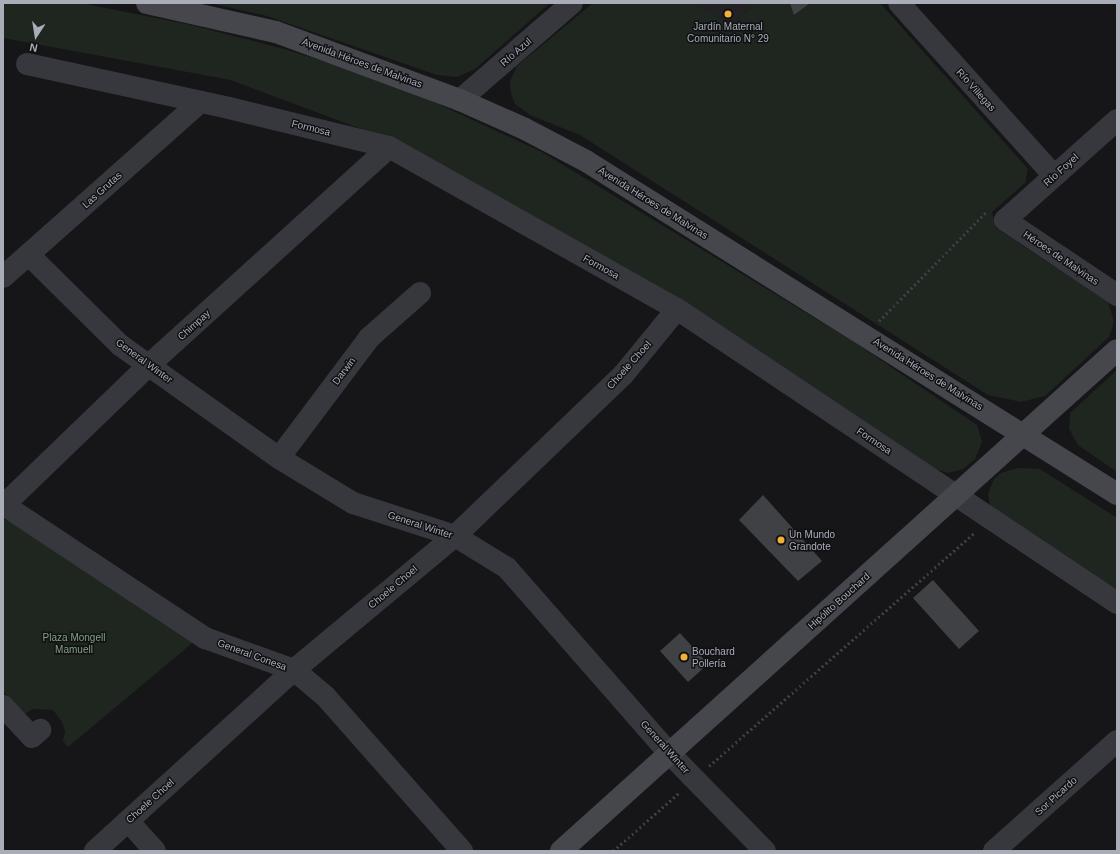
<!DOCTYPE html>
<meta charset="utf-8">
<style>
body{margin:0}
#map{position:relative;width:1120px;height:854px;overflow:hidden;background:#161618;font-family:Arial,sans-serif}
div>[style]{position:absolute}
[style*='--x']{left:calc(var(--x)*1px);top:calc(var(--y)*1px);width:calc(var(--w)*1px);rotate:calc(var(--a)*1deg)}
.built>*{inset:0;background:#222225}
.green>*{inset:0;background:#1e261f}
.building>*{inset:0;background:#404145}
.path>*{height:2.5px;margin-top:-1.25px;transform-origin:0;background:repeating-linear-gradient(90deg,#3d3f44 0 2px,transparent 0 5px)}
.minor>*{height:22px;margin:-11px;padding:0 11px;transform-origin:11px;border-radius:11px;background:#37383d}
.tertiary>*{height:22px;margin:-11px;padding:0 11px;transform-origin:11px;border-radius:11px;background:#37383d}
.secondary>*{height:22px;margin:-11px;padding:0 11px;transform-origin:11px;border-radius:11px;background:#45474d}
.dots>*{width:11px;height:11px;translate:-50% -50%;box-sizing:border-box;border:2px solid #111113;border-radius:50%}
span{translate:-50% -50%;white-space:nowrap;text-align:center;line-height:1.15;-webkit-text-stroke:3px #111113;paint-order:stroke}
.poi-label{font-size:10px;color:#a8adb8}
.left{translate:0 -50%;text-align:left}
.street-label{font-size:10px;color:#a8adb8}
.park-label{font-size:10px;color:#7fa381}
.frame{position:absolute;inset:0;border:4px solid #a8adb8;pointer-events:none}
.north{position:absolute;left:16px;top:16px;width:40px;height:40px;-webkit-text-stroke:3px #111113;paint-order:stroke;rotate:192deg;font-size:11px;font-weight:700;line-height:16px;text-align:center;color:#a8adb8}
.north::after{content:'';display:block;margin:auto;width:14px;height:18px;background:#a8adb8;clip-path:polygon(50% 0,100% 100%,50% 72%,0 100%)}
</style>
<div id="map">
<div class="built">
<i style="clip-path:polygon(692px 3px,756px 3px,732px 24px)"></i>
</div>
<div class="green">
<i style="clip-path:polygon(3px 3px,81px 3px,191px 25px,284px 49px,355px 71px,425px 98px,542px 152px,854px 342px,977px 425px,982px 442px,975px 459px,963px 469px,948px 473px,935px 469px,388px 139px,231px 80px,3px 38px)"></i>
<i style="clip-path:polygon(210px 3px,550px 3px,475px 69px,457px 77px,437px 75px,267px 16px)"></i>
<i style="clip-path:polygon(593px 3px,692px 3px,732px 24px,756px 3px,880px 3px,1028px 169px,1025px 183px,992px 212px,996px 228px,1108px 302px,1114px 322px,1109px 337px,1045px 396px,1021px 402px,988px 395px,580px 135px,530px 115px,515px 104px,511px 93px,510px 81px,517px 66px)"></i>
<i style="clip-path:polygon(1117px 370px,1117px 472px,1078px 445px,1069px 429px,1070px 413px)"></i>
<i style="clip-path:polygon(1018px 468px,1040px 469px,1117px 518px,1117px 591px,990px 506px,988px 494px,994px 479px,1001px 473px)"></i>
<i style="clip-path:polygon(3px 520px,19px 522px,196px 640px,68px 747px,63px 741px,65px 731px,62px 722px,53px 710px,33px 709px,24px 714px,3px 691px)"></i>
</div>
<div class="building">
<i style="clip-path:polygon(790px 3px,810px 3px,794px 15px)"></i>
<i style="clip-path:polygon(763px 495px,822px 561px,798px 581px,739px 520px)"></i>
<i style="clip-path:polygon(933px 580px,979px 631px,959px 649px,913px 598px)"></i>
<i style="clip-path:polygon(680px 633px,708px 664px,688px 682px,660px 651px)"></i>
</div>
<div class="path">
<i style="--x:879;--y:321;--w:153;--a:-45.5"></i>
<i style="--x:709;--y:766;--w:353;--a:-41.3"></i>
<i style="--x:613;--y:851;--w:89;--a:-41.4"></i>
</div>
<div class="minor">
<i style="--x:899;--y:3;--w:232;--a:48.1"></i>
<i style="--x:27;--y:64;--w:207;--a:12.3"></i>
<i style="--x:229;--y:108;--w:165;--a:13.7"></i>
<i style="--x:389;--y:147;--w:330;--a:29.4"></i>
<i style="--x:677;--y:309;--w:529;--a:33.75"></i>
<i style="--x:1117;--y:120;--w:150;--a:138.2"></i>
<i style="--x:1005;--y:220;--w:135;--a:33.8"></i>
<i style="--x:29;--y:255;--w:128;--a:44.7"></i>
<i style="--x:120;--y:345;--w:195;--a:35.4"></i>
<i style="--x:279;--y:458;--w:87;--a:31.3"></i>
<i style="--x:353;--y:503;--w:107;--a:17.9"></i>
<i style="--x:455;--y:536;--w:61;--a:31.6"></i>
<i style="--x:507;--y:568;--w:246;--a:48.8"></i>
<i style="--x:669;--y:753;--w:137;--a:45.6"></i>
<i style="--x:3;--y:277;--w:264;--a:-41.6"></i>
<i style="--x:279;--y:458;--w:150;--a:-53.1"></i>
<i style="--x:369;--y:338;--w:68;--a:-41.4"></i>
<i style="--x:4;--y:505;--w:241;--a:33.5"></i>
<i style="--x:205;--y:638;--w:95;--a:19.8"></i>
<i style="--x:294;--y:670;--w:40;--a:40"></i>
<i style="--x:325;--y:696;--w:207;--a:48.5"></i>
<i style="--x:3;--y:506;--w:203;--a:-44"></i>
<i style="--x:149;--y:365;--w:324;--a:-42.2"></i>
<i style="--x:3;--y:706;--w:42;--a:46.9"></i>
<i style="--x:32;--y:737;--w:11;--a:-41"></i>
<i style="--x:128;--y:821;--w:40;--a:48"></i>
<i style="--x:95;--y:851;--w:269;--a:-42.3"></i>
<i style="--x:294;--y:670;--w:209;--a:-39.8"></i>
<i style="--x:455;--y:536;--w:233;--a:-43.8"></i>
<i style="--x:623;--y:375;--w:85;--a:-50.7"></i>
<i style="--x:994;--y:851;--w:165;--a:-41.8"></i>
</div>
<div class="tertiary">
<i style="--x:460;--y:100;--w:148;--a:-40.9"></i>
</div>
<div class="secondary">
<i style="--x:147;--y:3;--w:132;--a:12.7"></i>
<i style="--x:276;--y:32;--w:196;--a:20.3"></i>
<i style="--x:460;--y:100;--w:71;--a:24"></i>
<i style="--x:525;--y:129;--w:69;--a:27.7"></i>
<i style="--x:586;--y:161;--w:627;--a:32.09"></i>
<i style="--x:561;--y:851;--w:748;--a:-42.02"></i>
</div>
<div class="dots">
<i style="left:728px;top:14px;background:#f2b134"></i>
<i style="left:781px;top:540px;background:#f2b134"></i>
<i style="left:684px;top:657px;background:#f2b134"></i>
</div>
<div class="poi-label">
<span style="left:728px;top:32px">Jardín Maternal<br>Comunitario N° 29</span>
<span class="left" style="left:789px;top:540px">Un Mundo<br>Grandote</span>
<span class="left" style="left:692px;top:657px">Bouchard<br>Pollería</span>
</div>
<div class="street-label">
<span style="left:516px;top:52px;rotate:-41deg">Río Azul</span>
<span style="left:362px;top:63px;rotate:20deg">Avenida Héroes de Malvinas</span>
<span style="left:976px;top:90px;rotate:48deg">Río Villegas</span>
<span style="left:311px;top:128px;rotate:14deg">Formosa</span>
<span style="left:1061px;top:170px;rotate:-42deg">Río Foyel</span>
<span style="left:102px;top:190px;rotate:-42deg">Las Grutas</span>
<span style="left:653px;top:203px;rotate:32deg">Avenida Héroes de Malvinas</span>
<span style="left:1061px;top:258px;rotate:34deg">Héroes de Malvinas</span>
<span style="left:601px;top:267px;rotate:29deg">Formosa</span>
<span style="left:194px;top:325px;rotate:-42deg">Chimpay</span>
<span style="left:144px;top:361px;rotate:36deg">General Winter</span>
<span style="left:629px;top:365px;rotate:-48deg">Choele Choel</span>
<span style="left:344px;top:371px;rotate:-53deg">Darwin</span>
<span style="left:928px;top:374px;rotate:32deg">Avenida Héroes de Malvinas</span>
<span style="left:874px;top:441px;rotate:34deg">Formosa</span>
<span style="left:420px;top:525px;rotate:18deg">General Winter</span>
<span style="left:393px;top:587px;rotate:-40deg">Choele Choel</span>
<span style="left:839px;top:601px;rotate:-42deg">Hipólito Bouchard</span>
<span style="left:252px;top:655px;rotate:20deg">General Conesa</span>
<span style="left:665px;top:747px;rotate:48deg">General Winter</span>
<span style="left:1056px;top:796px;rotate:-42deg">Sor Picardo</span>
<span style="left:150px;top:801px;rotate:-42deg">Choele Choel</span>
</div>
<div class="park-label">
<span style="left:74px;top:643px">Plaza Mongell<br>Mamuell</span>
</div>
<div class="frame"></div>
<div class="north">N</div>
</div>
